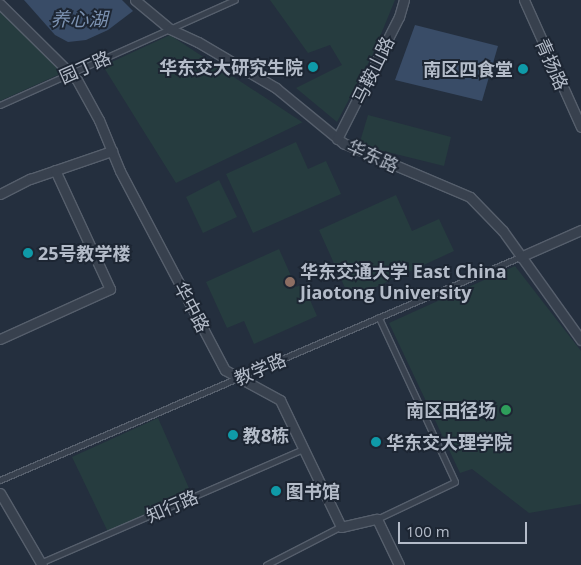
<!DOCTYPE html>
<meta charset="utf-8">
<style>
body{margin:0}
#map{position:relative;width:581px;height:565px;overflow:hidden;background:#242f3e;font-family:"Open Sans","Noto Sans SC",sans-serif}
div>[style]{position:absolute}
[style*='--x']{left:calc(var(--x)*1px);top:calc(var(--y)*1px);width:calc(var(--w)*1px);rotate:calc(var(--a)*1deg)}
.green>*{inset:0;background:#263c3f}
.water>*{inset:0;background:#394c67}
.roads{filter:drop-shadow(1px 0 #565f6c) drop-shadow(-1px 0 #565f6c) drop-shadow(0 1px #565f6c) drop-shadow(0 -1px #565f6c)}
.service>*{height:4.5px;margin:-2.25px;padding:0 2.25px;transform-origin:2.25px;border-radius:2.25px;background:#38414e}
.minor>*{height:9px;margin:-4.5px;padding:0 4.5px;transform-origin:4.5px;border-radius:4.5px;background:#38414e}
.dots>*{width:14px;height:14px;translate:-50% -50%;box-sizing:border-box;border:2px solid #1d2633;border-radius:50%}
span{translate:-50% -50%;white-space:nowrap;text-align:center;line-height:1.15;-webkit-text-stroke:4px #1d2633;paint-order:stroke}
.street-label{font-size:18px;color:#b4bcc9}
.poi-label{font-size:18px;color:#b4bcc9;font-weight:700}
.right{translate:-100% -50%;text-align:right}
.left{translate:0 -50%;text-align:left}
.water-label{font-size:19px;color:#7c92b1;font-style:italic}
.scale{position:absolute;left:398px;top:522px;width:129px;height:22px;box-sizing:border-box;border:2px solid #b4bcc9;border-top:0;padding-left:6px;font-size:15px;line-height:18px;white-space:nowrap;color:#b4bcc9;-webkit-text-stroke:4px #1d2633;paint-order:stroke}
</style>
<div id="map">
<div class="green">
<i style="clip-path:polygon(270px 0,395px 0,372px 56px,337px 122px,296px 88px,342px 65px,330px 45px,308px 53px)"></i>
<i style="clip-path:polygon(0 9px,62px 73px,0 101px)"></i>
<i style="clip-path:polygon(170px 35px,302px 122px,303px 122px,176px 183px,103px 66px)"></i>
<i style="clip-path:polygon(368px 115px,451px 137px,444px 166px,359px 145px)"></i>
<i style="clip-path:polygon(296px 142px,308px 169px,326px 161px,341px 194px,253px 233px,226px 174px)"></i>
<i style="clip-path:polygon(219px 180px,237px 217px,203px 233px,186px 197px)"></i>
<i style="clip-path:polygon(396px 195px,412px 231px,439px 219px,454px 251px,350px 299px,319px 230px)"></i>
<i style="clip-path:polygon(279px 249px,296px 287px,303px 284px,317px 316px,254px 344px,244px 321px,227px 328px,206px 282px)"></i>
<i style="clip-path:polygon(515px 266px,581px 351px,581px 504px,529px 513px,472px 469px,460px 473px,389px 323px)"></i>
<i style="clip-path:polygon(158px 418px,192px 495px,108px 532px,72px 457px)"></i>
</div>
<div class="water">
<i style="clip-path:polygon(24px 0,122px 0,133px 11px,108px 30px,86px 40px,68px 42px,55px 35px)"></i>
<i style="clip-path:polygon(415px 25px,498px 46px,482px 101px,395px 80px)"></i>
</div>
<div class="roads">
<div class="service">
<i style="--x:0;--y:105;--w:257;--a:-24.1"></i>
<i style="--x:0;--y:480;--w:566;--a:-23.21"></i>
<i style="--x:377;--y:519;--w:86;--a:-25.4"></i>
<i style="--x:455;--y:482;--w:181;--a:-114.9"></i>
<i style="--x:40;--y:563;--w:287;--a:-23.4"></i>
<i style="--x:266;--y:565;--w:83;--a:-27.2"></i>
</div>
<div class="minor">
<i style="--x:135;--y:0;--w:45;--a:39.6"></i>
<i style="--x:170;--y:29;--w:31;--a:25"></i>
<i style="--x:198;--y:42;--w:91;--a:30.5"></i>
<i style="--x:276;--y:88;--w:87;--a:39.4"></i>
<i style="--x:343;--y:143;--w:138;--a:23"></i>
<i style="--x:470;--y:197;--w:47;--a:45.9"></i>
<i style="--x:503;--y:231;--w:134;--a:54.4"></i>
<i style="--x:524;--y:0;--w:139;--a:65.8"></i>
<i style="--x:0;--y:4;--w:108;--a:44.6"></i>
<i style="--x:77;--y:80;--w:46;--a:61.2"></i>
<i style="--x:99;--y:120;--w:55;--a:67.6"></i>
<i style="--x:120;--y:171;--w:225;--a:62.2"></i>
<i style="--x:225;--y:370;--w:63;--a:28.6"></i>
<i style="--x:280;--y:400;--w:141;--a:64.3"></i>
<i style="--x:341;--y:527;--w:37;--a:-13"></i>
<i style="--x:377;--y:519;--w:51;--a:64.4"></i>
<i style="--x:337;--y:139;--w:137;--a:-63.1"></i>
<i style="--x:399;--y:17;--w:18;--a:-74"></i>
<i style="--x:0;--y:194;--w:34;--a:-27"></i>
<i style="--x:30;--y:179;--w:87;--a:-18.9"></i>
<i style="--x:520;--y:257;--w:67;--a:-23.9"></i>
<i style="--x:0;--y:339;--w:121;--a:-24.4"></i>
<i style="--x:110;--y:289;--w:131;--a:-114.8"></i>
<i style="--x:0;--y:493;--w:83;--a:59.7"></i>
</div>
</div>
<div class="dots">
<i style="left:313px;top:67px;background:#0f9aa8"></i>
<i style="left:523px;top:69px;background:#0f9aa8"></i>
<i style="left:28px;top:253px;background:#0f9aa8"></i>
<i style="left:290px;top:282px;background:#8d6e63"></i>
<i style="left:506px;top:410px;background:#2e9e5b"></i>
<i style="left:233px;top:435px;background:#0f9aa8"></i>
<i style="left:376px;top:442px;background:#0f9aa8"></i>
<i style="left:276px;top:491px;background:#0f9aa8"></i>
</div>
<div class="street-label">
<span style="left:552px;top:64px;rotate:66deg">青扬路</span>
<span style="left:85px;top:67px;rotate:-24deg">园丁路</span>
<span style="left:373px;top:70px;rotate:-64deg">马鞍山路</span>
<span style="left:373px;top:156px;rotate:24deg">华东路</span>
<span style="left:192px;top:307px;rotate:62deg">华中路</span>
<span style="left:260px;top:369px;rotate:-23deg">教学路</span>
<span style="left:172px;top:506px;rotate:-23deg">知行路</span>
</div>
<div class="poi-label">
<span class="right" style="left:303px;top:67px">华东交大研究生院</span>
<span class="right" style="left:513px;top:69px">南区四食堂</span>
<span class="left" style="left:38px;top:253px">25号教学楼</span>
<span class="left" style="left:300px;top:282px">华东交通大学 East China<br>Jiaotong University</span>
<span class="right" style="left:496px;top:410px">南区田径场</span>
<span class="left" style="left:243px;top:435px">教8栋</span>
<span class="left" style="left:386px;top:442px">华东交大理学院</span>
<span class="left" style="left:286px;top:491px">图书馆</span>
</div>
<div class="water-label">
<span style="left:79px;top:20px">养心湖</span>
</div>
<div class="scale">100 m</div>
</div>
